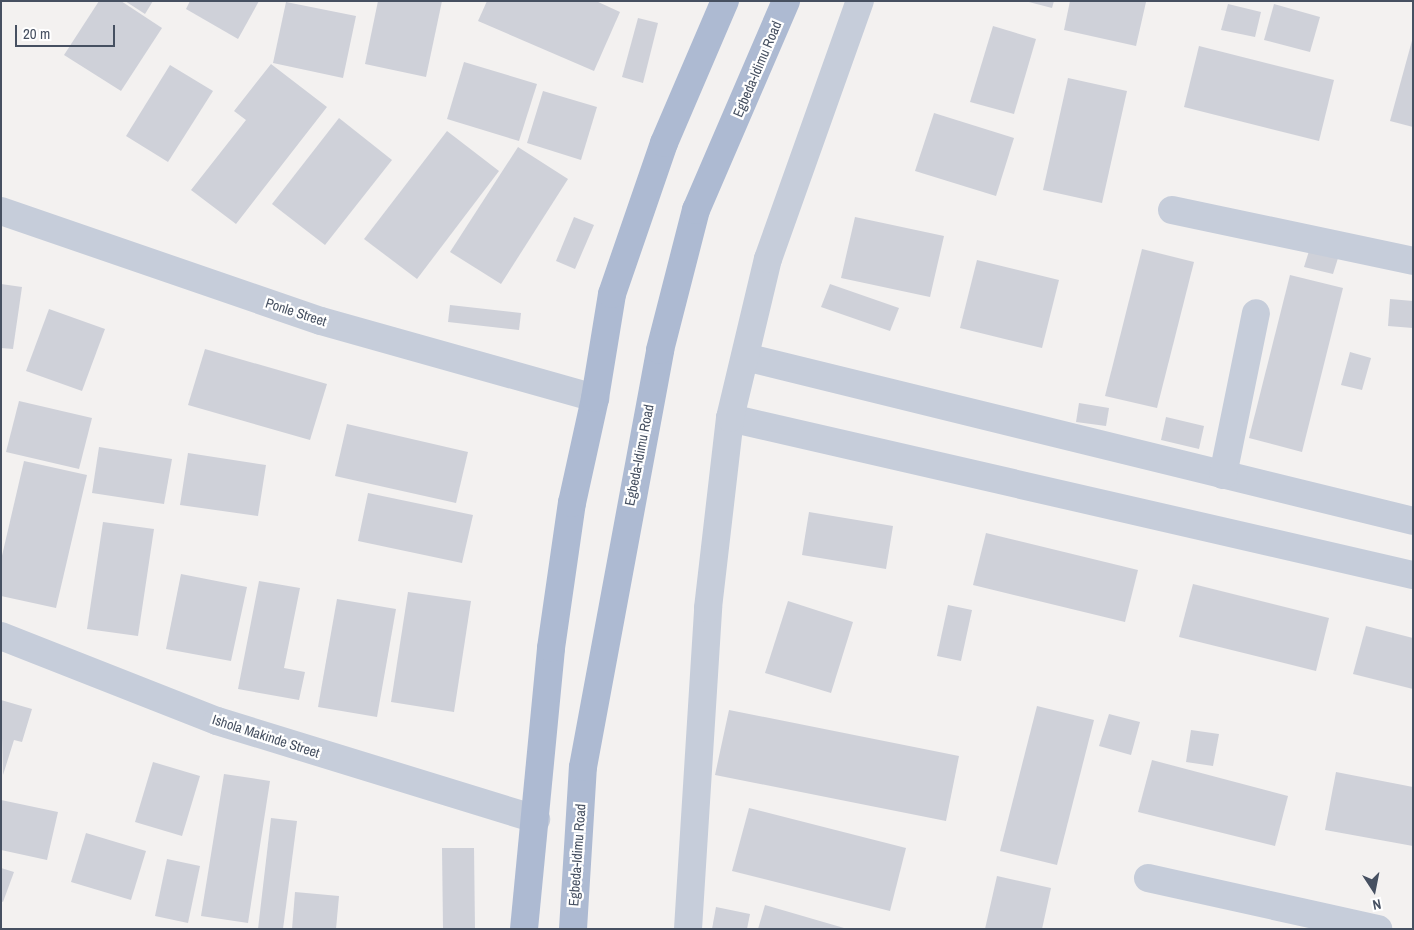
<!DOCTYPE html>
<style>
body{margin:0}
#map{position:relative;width:1414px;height:930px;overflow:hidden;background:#f3f1f0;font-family:"Archivo Narrow",sans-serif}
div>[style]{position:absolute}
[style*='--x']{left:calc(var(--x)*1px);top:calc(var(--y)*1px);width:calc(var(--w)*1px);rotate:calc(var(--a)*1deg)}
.building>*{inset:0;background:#cfd1d9}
.minor>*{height:28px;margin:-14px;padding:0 14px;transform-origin:14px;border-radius:14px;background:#c6cdda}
.major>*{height:28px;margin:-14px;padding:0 14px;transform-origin:14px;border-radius:14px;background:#adbad2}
span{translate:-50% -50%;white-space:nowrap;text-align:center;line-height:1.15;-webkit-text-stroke:4.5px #fff;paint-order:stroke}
.street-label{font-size:14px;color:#465061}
.frame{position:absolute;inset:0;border:2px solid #465061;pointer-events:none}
.north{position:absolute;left:1349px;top:865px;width:50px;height:50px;-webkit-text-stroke:4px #fff;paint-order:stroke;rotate:169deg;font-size:14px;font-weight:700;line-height:20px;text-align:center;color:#465061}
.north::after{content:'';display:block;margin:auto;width:18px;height:22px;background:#465061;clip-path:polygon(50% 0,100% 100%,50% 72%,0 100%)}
.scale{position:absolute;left:15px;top:25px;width:100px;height:22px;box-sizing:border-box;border:2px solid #465061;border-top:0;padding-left:6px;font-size:15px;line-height:18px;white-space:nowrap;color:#465061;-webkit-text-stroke:4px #fff;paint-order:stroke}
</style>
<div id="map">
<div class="building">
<i style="clip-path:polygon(99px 1px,121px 1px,162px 28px,121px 91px,64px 55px)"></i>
<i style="clip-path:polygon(125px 1px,153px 1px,145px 14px)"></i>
<i style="clip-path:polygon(190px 1px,259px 1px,238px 39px,186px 9px)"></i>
<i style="clip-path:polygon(378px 1px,442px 1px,426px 77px,365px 64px)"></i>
<i style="clip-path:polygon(487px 1px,596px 1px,620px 12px,594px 71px,478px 21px)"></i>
<i style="clip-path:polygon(1025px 1px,1054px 1px,1052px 8px)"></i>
<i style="clip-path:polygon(1070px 1px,1146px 2px,1136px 46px,1064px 30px)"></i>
<i style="clip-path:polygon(286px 2px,356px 16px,343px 78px,273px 63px)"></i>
<i style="clip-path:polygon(1228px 4px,1261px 12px,1255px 37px,1221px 30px)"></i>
<i style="clip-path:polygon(1274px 4px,1320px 17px,1310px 52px,1264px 40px)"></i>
<i style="clip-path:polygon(638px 18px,658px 23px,643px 83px,622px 77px)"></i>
<i style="clip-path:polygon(993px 26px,1036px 39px,1014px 114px,970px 102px)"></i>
<i style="clip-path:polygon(1413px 37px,1413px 127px,1390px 121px)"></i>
<i style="clip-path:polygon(1199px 46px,1334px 80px,1319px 141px,1184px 107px)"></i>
<i style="clip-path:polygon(464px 62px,537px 84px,519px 141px,447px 119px)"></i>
<i style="clip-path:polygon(271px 64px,327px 107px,236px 224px,191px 190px,246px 120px,234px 111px)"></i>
<i style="clip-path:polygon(170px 65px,213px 91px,168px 162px,126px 136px)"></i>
<i style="clip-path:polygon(1068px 78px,1127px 91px,1102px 203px,1043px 190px)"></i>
<i style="clip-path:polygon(543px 91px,597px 107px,581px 160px,527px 143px)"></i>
<i style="clip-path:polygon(934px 113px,1014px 138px,996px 196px,915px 171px)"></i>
<i style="clip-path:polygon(339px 118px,392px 160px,325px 245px,272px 204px)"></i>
<i style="clip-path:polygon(447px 131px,499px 171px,417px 279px,364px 239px)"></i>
<i style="clip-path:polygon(518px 147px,568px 179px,501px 284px,450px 252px)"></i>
<i style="clip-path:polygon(574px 217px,594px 225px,575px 269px,556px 261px)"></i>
<i style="clip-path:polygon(855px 217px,944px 236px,930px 297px,841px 278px)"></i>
<i style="clip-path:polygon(1142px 249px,1194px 262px,1157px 408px,1105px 396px)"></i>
<i style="clip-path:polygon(1309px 251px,1338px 258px,1333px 274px,1304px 267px)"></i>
<i style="clip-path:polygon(977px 260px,1059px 280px,1042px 348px,960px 328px)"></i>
<i style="clip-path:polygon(1290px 275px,1343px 288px,1302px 452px,1249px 438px)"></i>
<i style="clip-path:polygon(1px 284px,22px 287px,13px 349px,1px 348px)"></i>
<i style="clip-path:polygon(830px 284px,899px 308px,890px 331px,821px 307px)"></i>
<i style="clip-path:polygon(1390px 299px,1413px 301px,1413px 328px,1388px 326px)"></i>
<i style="clip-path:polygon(450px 305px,521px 313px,519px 330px,448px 322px)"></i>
<i style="clip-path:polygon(49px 309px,105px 329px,82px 391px,26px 371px)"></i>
<i style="clip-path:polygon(205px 349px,327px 384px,310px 440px,188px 405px)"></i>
<i style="clip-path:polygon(1350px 352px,1371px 358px,1362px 390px,1341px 385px)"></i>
<i style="clip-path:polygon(19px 401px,92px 418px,79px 469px,6px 452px)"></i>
<i style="clip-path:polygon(1079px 403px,1109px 408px,1106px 426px,1076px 422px)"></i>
<i style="clip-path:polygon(1166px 417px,1204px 426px,1199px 449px,1161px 440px)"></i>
<i style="clip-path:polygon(347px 424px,468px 452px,456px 503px,335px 476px)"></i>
<i style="clip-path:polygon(99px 447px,172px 459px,164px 504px,92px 493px)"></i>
<i style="clip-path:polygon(188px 453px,266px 465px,258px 516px,180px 505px)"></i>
<i style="clip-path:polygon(24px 461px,87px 475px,56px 608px,1px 596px,1px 560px)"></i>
<i style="clip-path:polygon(368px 493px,473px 515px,462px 563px,358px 541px)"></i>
<i style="clip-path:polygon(809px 512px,893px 526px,886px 569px,802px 555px)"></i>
<i style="clip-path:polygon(103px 522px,154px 529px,138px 636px,87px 629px)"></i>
<i style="clip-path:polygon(986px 533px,1138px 570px,1125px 622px,973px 585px)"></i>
<i style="clip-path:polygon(181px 574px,247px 587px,231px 661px,166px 649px)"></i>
<i style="clip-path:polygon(259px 581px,300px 588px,284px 668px,305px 672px,299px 700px,238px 689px)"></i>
<i style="clip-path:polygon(1193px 584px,1329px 618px,1316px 671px,1179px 637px)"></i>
<i style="clip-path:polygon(408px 592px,471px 601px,454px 712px,391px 702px)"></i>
<i style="clip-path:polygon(337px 599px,396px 609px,377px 717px,318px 707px)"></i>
<i style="clip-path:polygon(788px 601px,853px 622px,831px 693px,765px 673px)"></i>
<i style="clip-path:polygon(948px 605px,972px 610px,961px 661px,937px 656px)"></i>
<i style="clip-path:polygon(1366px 626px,1413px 638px,1413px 689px,1353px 674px)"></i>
<i style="clip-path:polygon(1px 700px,32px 709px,22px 742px,14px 740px,3px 775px)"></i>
<i style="clip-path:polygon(1037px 706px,1094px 720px,1057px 865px,1000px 851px)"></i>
<i style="clip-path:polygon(729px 710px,959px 756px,946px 821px,715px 775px)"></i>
<i style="clip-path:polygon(1109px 714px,1140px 722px,1131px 755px,1099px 746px)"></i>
<i style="clip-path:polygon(1191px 730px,1219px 734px,1213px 766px,1186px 762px)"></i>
<i style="clip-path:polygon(1152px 760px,1288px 796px,1275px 846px,1138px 812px)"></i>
<i style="clip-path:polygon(153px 762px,200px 776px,182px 836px,135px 822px)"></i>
<i style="clip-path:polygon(1336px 772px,1413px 787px,1413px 846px,1325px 830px)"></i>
<i style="clip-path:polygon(224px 774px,270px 781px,248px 923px,201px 916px)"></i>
<i style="clip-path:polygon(1px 800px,58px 812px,47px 860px,1px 850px)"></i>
<i style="clip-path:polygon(749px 808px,906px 848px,890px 911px,732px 871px)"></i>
<i style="clip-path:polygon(271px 818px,297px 821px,283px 929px,258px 929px)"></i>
<i style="clip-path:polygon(86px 833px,146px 851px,131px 900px,71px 882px)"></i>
<i style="clip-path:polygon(442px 848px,474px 848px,475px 929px,443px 929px)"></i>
<i style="clip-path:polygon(167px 859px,200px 866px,188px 923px,155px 916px)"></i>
<i style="clip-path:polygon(1px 868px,14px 872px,3px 902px,1px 901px)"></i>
<i style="clip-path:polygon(997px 876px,1051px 888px,1042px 929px,985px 929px)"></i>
<i style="clip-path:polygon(295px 892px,339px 896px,336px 929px,292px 929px)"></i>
<i style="clip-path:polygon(765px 905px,844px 928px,844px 929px,758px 929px)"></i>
<i style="clip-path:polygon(716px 907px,750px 914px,747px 929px,712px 929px)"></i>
</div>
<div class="minor">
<i style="--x:1172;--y:210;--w:246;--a:11.9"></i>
<i style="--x:1;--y:211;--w:338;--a:19"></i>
<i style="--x:321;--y:321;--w:285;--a:15.7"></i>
<i style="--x:745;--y:357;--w:688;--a:13.79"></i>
<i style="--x:730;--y:418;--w:701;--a:12.95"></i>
<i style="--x:1223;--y:475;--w:165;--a:-78.5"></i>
<i style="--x:1;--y:636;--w:232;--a:21.5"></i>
<i style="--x:217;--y:721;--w:334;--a:17.1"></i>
<i style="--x:1148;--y:878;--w:236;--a:12.5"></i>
<i style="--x:688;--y:929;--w:322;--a:-86.4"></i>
<i style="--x:708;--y:608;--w:191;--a:-83.4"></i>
<i style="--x:730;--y:418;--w:163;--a:-76.6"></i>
<i style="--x:768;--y:259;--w:274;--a:-70.4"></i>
</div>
<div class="major">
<i style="--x:524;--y:929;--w:282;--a:-84.5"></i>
<i style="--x:551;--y:648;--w:147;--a:-81.8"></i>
<i style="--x:572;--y:503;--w:107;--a:-77.6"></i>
<i style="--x:595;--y:398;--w:105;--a:-80.7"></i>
<i style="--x:612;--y:294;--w:160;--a:-71"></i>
<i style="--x:664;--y:143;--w:155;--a:-66.8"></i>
<i style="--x:573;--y:929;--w:162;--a:-86.5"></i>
<i style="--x:583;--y:767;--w:424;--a:-79.5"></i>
<i style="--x:660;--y:350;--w:145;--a:-75.6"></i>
<i style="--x:696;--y:210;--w:228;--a:-66.7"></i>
</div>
<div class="street-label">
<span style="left:757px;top:69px;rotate:-67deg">Egbeda-Idimu Road</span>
<span style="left:296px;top:312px;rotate:18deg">Ponle Street</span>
<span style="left:639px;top:455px;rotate:-79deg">Egbeda-Idimu Road</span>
<span style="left:266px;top:736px;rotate:18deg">Ishola Makinde Street</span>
<span style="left:577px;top:855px;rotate:-86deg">Egbeda-Idimu Road</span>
</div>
<div class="frame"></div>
<div class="north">N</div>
<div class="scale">20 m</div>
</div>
